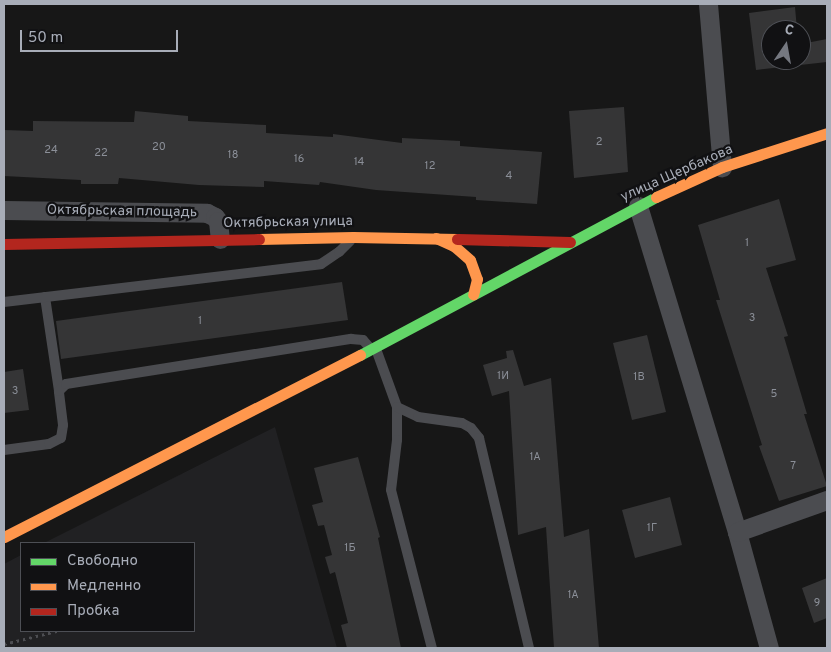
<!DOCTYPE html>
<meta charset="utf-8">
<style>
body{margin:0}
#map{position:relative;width:831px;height:652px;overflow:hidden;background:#171717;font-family:Overpass,sans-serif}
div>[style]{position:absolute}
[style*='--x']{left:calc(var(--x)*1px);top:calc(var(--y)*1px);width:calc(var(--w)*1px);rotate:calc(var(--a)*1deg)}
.built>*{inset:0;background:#212123}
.building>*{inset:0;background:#353536}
.path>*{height:3px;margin-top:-1.5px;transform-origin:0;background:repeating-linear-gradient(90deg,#4d4e52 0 2.5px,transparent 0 6.5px)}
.lane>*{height:10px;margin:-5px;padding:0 5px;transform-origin:5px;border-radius:5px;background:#4b4c50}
.street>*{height:19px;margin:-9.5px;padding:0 9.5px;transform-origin:9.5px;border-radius:9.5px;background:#4b4c50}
.fast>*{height:11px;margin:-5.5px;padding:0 5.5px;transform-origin:5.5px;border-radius:5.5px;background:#63d668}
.slow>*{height:11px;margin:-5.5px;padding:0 5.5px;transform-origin:5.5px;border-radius:5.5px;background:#ff974d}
.jam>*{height:11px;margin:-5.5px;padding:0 5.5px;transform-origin:5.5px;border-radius:5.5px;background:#b3261e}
span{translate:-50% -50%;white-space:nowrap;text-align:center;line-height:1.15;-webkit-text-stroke:4.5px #111113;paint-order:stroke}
.number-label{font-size:11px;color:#8b8f98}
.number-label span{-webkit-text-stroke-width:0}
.street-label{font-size:14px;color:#a8adb8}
.frame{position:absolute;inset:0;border:5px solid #a8adb8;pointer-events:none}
.legend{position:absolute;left:20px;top:542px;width:175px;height:90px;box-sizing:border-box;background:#111113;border:1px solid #4d4f55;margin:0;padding:6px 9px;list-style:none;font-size:15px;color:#a8adb8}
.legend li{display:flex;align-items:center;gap:10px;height:25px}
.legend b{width:25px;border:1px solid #4d4f55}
.north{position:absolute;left:761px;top:20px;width:50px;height:50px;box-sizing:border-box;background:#111113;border:1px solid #4d4f55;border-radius:50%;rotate:12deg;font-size:14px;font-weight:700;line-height:20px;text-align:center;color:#a8adb8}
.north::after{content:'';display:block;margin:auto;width:18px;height:22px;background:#757880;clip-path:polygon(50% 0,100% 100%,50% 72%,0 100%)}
.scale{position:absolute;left:20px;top:30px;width:158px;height:22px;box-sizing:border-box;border:2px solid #a8adb8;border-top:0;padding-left:6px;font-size:15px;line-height:18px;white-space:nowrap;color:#a8adb8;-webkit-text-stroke:4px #111113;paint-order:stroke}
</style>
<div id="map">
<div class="built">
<i style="clip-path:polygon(275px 427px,337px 648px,4px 648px,4px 564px,21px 555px,21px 631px,194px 631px,194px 543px,44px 543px)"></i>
</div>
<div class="building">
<i style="clip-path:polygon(795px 7px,797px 30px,771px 30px,771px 60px,801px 60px,801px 44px,827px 39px,827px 62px,756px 70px,749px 13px)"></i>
<i style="clip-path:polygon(624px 107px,628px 172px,574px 178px,569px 111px)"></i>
<i style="clip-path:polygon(135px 111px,188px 116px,188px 121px,266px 125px,266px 133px,333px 137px,333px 134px,402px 143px,402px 138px,460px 141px,460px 146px,542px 152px,537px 204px,476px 200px,476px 197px,376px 190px,320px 182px,319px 185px,264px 181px,264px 187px,199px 185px,119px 178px,118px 184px,81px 184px,81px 180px,4px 176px,4px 130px,33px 131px,33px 121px,134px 122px)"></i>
<i style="clip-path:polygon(779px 199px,796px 260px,766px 268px,788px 336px,784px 337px,807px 414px,804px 414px,827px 486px,779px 501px,759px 446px,762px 445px,716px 300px,720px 300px,698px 225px)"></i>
<i style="clip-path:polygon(342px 282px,348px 320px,61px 359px,56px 321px)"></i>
<i style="clip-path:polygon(647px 335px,666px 412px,632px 420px,613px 343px)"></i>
<i style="clip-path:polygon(513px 350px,524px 386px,551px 378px,564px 537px,589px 529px,599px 648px,554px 648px,546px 527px,518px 535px,509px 391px,492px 396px,483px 365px,507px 358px,506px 351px)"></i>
<i style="clip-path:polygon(23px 369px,29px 410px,4px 413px,4px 372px)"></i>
<i style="clip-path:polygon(358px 457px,380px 537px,378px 538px,401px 648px,347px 648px,341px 625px,348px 623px,335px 572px,330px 574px,325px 557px,332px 555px,324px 525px,318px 526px,312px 505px,323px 502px,314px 468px)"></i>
<i style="clip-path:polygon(670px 497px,682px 545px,635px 558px,622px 510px)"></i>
<i style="clip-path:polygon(827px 578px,827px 618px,814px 623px,802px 588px)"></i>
</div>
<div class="path">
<i style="--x:4;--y:644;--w:55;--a:-13.8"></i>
</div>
<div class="lane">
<i style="--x:45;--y:297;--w:95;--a:81.5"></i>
<i style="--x:4;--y:302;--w:319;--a:-6.8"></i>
<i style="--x:321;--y:264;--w:22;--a:-34"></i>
<i style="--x:339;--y:252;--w:16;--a:-45"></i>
<i style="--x:376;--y:349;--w:62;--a:70.1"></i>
<i style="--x:397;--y:407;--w:33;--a:90"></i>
<i style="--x:397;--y:440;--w:50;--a:96.8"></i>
<i style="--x:391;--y:490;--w:163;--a:75.5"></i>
<i style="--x:397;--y:407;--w:23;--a:25"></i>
<i style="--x:418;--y:417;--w:44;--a:7.8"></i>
<i style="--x:462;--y:423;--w:10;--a:29"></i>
<i style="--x:471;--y:428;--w:13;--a:51"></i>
<i style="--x:479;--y:438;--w:216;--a:76.6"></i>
<i style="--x:4;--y:450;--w:45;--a:-7.6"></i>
<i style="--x:49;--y:444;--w:13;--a:-27"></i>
<i style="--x:61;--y:438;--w:13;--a:-81"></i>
<i style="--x:63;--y:425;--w:34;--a:-97"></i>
<i style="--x:59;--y:391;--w:10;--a:-45"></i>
<i style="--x:66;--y:384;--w:289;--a:-9"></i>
<i style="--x:351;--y:339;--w:12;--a:5"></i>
<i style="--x:363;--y:340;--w:11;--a:49"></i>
</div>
<div class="street">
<i style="--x:708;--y:4;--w:164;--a:85.1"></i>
<i style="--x:638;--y:206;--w:341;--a:73.1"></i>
<i style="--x:737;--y:532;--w:120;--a:74.6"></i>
<i style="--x:4;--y:210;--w:203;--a:0.8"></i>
<i style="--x:207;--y:213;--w:9;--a:27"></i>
<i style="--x:215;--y:217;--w:5;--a:53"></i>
<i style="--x:218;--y:221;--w:18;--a:84"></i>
<i style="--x:737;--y:532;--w:96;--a:-19.6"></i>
</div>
<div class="fast">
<i style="--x:360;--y:355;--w:336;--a:-28.1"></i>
</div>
<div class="slow">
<i style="--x:656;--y:197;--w:72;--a:-24.4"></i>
<i style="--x:722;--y:167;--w:110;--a:-17.9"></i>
<i style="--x:436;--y:238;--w:20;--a:24"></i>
<i style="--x:454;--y:246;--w:21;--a:41"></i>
<i style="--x:470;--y:260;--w:20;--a:70"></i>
<i style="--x:477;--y:279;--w:16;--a:104"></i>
<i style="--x:259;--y:239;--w:94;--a:-1.2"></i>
<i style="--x:353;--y:237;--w:104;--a:1.1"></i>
<i style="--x:4;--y:537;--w:400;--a:-27.1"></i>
</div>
<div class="jam">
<i style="--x:457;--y:239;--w:113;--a:1.5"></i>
<i style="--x:4;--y:244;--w:255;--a:-1.1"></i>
</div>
<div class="number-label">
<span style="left:599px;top:142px">2</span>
<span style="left:159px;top:147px">20</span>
<span style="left:51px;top:150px">24</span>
<span style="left:101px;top:153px">22</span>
<span style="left:233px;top:155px">18</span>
<span style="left:299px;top:159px">16</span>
<span style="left:359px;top:162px">14</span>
<span style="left:430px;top:166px">12</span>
<span style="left:509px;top:176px">4</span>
<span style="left:747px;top:243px">1</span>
<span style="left:752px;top:318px">3</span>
<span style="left:200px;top:321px">1</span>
<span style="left:503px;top:376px">1И</span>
<span style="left:639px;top:377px">1В</span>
<span style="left:15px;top:391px">3</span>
<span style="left:774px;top:394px">5</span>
<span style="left:535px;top:457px">1А</span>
<span style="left:793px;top:466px">7</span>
<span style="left:652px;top:528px">1Г</span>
<span style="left:350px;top:548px">1Б</span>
<span style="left:573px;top:595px">1А</span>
<span style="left:817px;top:603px">9</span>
</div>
<div class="street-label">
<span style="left:677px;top:174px;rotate:-24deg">улица Щербакова</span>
<span style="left:122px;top:212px;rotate:1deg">Октябрьская площадь</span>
<span style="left:288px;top:223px;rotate:-1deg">Октябрьская улица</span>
</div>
<div class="frame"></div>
<ul class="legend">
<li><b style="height:6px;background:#63d668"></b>Свободно</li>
<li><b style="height:6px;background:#ff974d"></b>Медленно</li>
<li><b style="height:6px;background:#b3261e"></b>Пробка</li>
</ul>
<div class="north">С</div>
<div class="scale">50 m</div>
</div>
